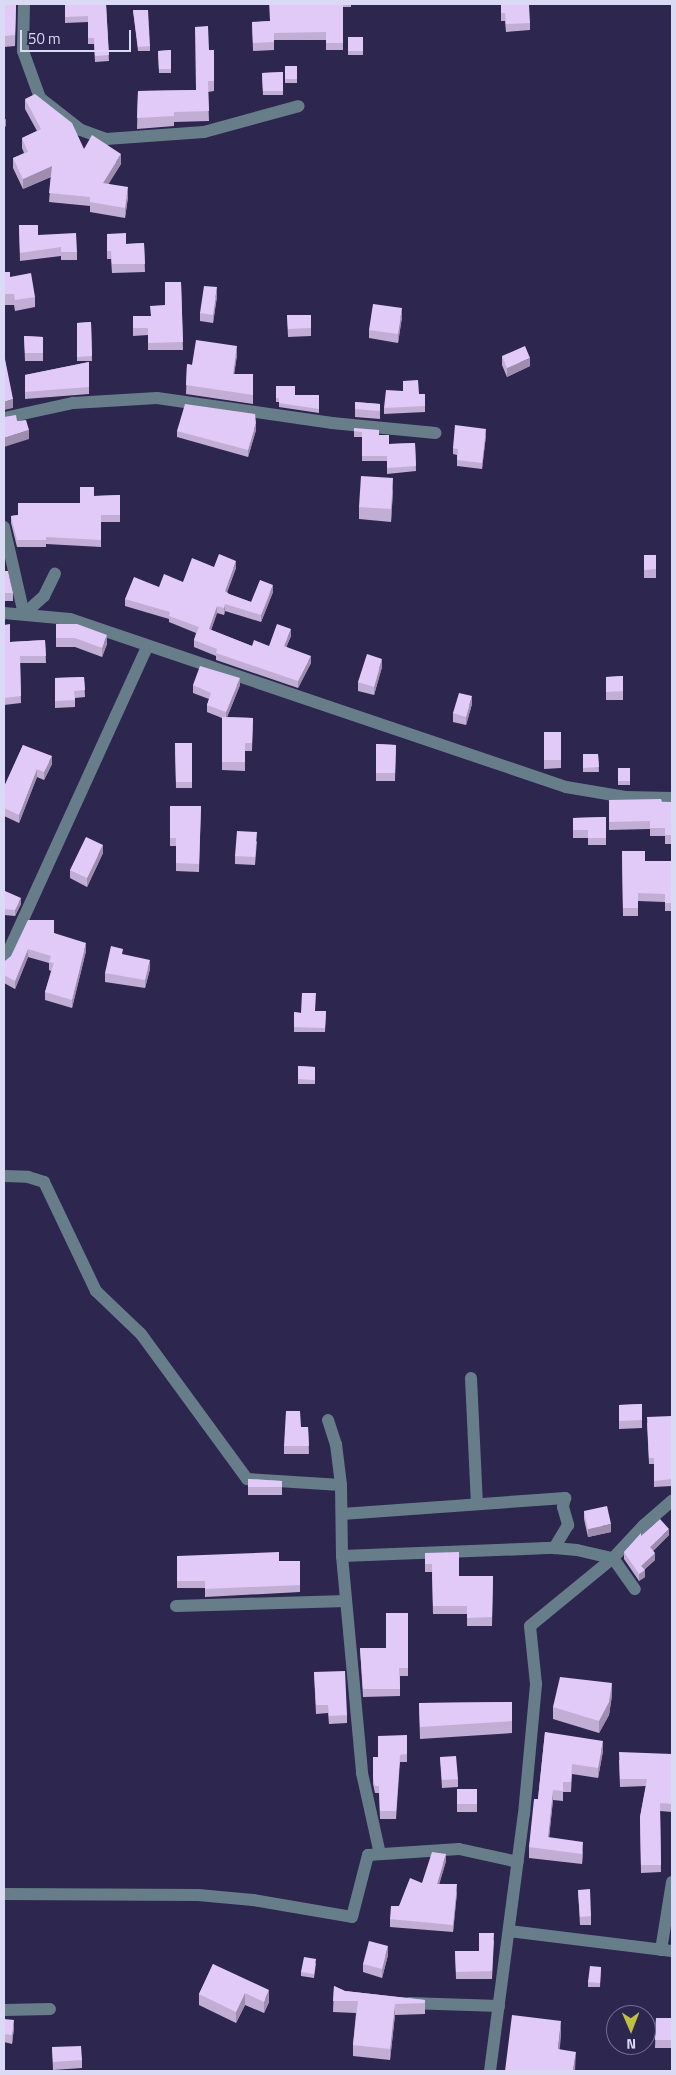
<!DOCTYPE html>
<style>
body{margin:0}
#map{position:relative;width:676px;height:2075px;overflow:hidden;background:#2d264f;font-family:"Titillium Web",sans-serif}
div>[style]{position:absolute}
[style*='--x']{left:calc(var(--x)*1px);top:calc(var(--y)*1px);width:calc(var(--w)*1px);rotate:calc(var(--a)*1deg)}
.minor>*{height:12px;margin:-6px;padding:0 6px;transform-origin:6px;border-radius:6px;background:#677e8a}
.wall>*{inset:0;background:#c2aed5}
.shaded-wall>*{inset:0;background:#9e8dae}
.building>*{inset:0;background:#e2caf8}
span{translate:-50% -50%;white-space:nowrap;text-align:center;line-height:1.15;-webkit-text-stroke:5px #2d264f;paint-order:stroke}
.frame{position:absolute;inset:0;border:5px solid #dbdaf4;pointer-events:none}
.north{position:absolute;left:606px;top:2005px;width:50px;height:50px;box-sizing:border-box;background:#2d264f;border:1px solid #736e91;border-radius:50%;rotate:179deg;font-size:14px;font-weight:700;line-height:20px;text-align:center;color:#dbdaf4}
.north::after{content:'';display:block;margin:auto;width:18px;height:22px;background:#c0be41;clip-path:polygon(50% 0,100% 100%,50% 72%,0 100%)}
.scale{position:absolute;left:20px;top:30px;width:111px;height:22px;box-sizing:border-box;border:2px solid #dbdaf4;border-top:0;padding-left:6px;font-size:15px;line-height:18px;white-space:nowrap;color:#dbdaf4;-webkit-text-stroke:4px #2d264f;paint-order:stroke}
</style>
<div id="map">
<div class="minor">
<i style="--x:24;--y:4;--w:47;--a:91.2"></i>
<i style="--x:23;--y:51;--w:50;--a:70.1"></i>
<i style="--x:40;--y:98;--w:52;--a:38"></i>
<i style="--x:81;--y:130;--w:27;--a:20"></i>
<i style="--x:106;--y:139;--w:98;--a:-4.1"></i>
<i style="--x:204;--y:132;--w:98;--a:-15.3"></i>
<i style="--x:4;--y:418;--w:71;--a:-12.3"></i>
<i style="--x:73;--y:403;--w:84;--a:-3.4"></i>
<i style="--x:157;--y:398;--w:177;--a:8.1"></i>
<i style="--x:332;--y:423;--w:104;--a:5.5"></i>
<i style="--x:4;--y:527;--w:89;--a:77.1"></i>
<i style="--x:24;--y:614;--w:27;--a:-42"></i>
<i style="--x:44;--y:596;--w:25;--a:-64"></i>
<i style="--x:4;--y:613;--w:66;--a:5.2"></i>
<i style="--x:70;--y:619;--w:524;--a:18.71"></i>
<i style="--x:566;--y:787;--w:60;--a:9.6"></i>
<i style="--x:625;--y:797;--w:47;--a:1.2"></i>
<i style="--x:4;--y:961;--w:345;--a:-65.5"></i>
<i style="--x:4;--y:1176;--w:24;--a:2"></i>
<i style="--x:28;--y:1177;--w:17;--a:17"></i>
<i style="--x:44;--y:1182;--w:121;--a:64.5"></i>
<i style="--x:96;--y:1291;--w:62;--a:43.7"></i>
<i style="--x:141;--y:1334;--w:180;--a:53.8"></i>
<i style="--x:247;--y:1479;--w:94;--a:3.7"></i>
<i style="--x:471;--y:1378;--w:126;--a:87.3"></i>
<i style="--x:328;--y:1420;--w:25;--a:72"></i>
<i style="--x:336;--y:1444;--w:41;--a:83"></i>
<i style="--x:341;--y:1485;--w:71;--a:89.2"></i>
<i style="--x:342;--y:1556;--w:212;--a:-2.2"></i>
<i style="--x:554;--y:1548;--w:23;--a:5"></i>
<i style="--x:577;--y:1550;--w:37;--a:13"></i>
<i style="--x:613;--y:1558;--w:38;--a:55"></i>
<i style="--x:342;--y:1514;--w:224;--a:-4.1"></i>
<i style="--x:565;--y:1498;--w:9;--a:103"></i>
<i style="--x:563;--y:1507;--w:19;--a:74"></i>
<i style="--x:568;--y:1525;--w:27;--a:121"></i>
<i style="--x:342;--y:1556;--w:218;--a:84.7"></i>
<i style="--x:362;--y:1773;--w:83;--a:77.5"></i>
<i style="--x:176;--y:1606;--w:170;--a:-1.7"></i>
<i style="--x:4;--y:1894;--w:194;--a:0.3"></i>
<i style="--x:198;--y:1895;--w:55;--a:5.2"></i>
<i style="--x:253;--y:1900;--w:100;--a:9.7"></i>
<i style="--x:352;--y:1917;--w:64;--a:-75.5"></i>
<i style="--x:368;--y:1855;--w:91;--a:-3.8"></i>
<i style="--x:459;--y:1849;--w:60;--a:12.4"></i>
<i style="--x:509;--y:1931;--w:164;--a:7"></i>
<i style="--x:661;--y:1950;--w:69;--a:-80.8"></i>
<i style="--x:409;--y:2003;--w:90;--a:1.9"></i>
<i style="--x:4;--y:2010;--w:46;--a:-1.2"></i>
<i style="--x:490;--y:2071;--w:259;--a:-82.5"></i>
<i style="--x:524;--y:1814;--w:131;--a:-84.7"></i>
<i style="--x:536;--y:1684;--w:58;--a:-95.9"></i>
<i style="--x:530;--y:1626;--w:107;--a:-39.3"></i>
<i style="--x:613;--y:1558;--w:45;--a:-46.8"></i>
<i style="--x:644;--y:1525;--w:37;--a:-41"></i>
</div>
<div class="wall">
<i style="clip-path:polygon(4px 4px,16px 4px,15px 46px,4px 47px)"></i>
<i style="clip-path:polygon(106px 4px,109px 61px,95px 62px,94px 44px,88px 44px,88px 22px,65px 23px,65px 5px)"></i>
<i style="clip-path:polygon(269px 4px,351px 4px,351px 7px,343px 7px,343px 50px,326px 50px,326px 40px,274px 40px,274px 50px,253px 51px,252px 22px,270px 21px)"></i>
<i style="clip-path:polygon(501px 4px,519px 5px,530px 23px,530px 30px,506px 32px,505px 21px,501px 21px)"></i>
<i style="clip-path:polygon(133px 10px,150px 46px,150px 51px,138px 51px)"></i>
<i style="clip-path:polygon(348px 37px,363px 37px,363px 55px,348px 55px)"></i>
<i style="clip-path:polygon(171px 50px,171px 73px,159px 73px,158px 51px)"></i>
<i style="clip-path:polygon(209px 50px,214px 50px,214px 91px,208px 92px,209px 121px,174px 122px,174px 126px,137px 129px,138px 91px,196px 90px)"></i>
<i style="clip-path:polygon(285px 66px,297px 66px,297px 83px,285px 83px)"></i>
<i style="clip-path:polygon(283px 72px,283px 95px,263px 95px,262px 73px)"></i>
<i style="clip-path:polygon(25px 99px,84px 149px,121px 164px,108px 184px,128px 197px,125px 218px,90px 212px,90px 206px,49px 202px,51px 177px,23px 189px,13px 168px,13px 158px,24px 153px,22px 148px,22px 138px,37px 131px,25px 109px)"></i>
<i style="clip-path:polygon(19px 225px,38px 235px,77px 252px,77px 260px,61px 260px,61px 256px,20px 261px)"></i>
<i style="clip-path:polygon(107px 234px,126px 244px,144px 243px,145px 272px,112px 273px,111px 259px,107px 259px)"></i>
<i style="clip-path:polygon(4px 272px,35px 297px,35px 307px,15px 311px,14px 305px,4px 305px)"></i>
<i style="clip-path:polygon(181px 282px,183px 350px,148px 350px,148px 335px,133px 336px,133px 316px,151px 316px,165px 305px)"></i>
<i style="clip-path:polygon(217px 296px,213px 323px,200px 321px,200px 313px)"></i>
<i style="clip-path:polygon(287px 315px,311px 315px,311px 336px,288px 337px)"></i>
<i style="clip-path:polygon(402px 317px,398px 343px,369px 338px,369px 330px)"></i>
<i style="clip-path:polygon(91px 322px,92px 361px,77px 361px,77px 323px)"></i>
<i style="clip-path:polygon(24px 336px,43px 337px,43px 361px,25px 361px)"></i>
<i style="clip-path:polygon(237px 355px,234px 374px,253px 374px,253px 404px,186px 394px,187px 364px,192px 365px)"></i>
<i style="clip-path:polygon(502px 356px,530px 366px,507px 377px,502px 365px)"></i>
<i style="clip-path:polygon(89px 362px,89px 394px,25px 399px,25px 375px)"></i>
<i style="clip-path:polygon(276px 386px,295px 395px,319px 395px,319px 413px,279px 407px,279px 402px,276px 402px)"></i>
<i style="clip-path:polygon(425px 394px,425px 412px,384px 414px,384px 408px)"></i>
<i style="clip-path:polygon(355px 402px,380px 404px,380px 419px,355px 417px)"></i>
<i style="clip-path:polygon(354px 428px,379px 435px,389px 444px,415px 443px,416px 471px,387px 474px,387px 461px,362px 461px,362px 437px,354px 437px)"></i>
<i style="clip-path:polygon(256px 430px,248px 457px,177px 437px,177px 431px)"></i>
<i style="clip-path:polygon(486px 435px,482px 469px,457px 466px,457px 455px,453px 454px,453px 448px)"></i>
<i style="clip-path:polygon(393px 490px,391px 522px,359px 519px,359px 507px)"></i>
<i style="clip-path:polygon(120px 495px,120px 522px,101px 522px,101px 547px,46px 544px,46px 547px,17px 547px,11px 523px,11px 516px,18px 515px,80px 503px,94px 496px)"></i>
<i style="clip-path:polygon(644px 555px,656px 555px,656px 578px,644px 578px)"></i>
<i style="clip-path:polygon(214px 567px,236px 568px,227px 592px,229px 594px,251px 602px,273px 592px,261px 622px,225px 611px,224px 615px,217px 613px,211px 630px,252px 646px,269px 646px,291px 636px,286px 647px,311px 663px,298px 688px,216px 660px,216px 656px,194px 647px,194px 640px,196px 633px,169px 622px,169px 619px,125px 606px,125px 599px,159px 587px,183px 582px)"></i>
<i style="clip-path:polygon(4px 571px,13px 593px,13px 601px,4px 601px)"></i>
<i style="clip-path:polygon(56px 624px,107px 644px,102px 657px,75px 647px,56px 647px)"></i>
<i style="clip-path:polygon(4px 625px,10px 642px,45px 640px,46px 663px,20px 663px,21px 703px,4px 705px)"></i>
<i style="clip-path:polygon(382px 667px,374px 695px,358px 691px,358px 682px)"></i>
<i style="clip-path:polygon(623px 676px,623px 700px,606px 700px,606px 677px)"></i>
<i style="clip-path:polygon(84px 677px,85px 697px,75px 698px,75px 707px,55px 708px,55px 678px)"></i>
<i style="clip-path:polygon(193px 685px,240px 685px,227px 717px,253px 718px,252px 751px,245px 751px,245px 771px,222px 770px,222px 718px,207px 712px,207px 705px,209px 699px,193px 693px)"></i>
<i style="clip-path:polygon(472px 704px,466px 725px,453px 722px,453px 713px)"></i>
<i style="clip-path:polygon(544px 732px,561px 732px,561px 768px,544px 769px)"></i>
<i style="clip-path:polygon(175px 743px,192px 743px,192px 788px,176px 788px)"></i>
<i style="clip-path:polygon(376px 744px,396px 745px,395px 781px,376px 781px)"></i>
<i style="clip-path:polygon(23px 745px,52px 764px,44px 780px,37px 777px,19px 823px,4px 816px,4px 785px,4px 787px)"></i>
<i style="clip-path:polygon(583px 754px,598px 754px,599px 772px,583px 772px)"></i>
<i style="clip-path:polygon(618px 768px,630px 768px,630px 785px,618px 785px)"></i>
<i style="clip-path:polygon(609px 800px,672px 802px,672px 844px,665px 844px,665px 836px,650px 836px,650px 829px,609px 830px)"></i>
<i style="clip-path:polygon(170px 806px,201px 806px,199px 872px,176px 871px,176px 846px,170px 846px)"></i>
<i style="clip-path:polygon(606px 817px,606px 845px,588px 845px,588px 838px,573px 838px,573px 818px)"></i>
<i style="clip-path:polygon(257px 841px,255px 865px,235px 864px,235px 856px)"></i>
<i style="clip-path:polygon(622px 851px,645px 861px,672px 861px,672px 911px,665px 911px,665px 902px,638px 901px,638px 916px,623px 916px)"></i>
<i style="clip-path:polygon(103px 853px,87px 887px,70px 878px,70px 870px)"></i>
<i style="clip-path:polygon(4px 893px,21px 904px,15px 916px,4px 915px)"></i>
<i style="clip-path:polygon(54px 933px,86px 951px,72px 1008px,45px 1000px,45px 992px,51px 971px,49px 970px,49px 963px,28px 957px,15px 989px,4px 983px,4px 960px,5px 961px)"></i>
<i style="clip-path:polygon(150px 969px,145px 988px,105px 982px,105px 973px)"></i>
<i style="clip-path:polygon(315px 1011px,326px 1011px,325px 1032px,294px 1032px,294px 1012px,301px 1013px)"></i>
<i style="clip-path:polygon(298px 1066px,315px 1067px,315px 1084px,298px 1084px)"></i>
<i style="clip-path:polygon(642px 1404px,642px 1428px,619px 1429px,619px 1405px)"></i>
<i style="clip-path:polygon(672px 1416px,672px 1486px,654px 1487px,654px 1464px,649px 1464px,647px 1423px)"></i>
<i style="clip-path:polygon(301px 1427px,308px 1427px,309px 1454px,284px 1454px,284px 1446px)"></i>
<i style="clip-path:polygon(248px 1479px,282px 1481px,282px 1495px,248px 1495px)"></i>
<i style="clip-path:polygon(584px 1511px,611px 1532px,588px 1537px,584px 1519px)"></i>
<i style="clip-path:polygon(669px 1535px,653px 1551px,655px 1560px,644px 1570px,645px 1577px,639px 1581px,624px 1559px,624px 1552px,641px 1536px)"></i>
<i style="clip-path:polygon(425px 1553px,459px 1576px,493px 1576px,492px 1626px,467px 1626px,467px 1614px,433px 1614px,432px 1572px,425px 1572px)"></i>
<i style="clip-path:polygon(177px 1556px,279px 1561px,300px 1561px,300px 1592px,205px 1597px,205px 1588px,177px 1588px)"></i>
<i style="clip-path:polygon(408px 1613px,408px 1676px,400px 1676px,400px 1696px,363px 1697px,360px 1648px,386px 1648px)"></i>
<i style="clip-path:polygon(314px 1672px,347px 1715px,347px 1723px,329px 1724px,328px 1713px,316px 1714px)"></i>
<i style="clip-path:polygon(612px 1695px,609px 1715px,599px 1733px,553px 1719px,553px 1707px)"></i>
<i style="clip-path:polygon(512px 1702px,512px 1733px,420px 1739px,419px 1703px)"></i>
<i style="clip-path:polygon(545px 1732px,603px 1751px,598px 1778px,572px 1774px,571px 1792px,563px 1792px,563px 1801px,553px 1800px,549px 1838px,583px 1852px,582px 1864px,529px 1858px,529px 1847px,538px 1799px)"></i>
<i style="clip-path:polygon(407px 1735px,407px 1762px,400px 1762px,396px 1819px,380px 1819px,379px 1793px,375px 1793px,373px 1784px,373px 1757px,378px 1757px)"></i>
<i style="clip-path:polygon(672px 1754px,672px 1812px,660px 1811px,661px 1872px,641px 1873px,640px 1817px,646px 1786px,620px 1787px,619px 1760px)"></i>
<i style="clip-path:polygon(440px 1757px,458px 1779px,458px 1787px,442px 1788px)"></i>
<i style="clip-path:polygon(457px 1789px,477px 1789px,477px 1812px,457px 1812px)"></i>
<i style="clip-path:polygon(446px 1861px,439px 1884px,457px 1892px,453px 1932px,390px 1927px,390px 1919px,399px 1906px,422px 1883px)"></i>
<i style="clip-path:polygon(578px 1890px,591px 1916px,591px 1925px,580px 1925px)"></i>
<i style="clip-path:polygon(494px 1940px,492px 1979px,456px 1979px,455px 1951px,479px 1951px)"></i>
<i style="clip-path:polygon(388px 1955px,382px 1978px,363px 1972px,363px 1964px)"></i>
<i style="clip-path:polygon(316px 1963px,314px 1978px,301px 1976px,301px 1972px)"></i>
<i style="clip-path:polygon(213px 1964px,269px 2002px,264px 2013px,245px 2005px,236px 2023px,199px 2005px,199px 1994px)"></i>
<i style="clip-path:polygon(601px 1967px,600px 1987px,588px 1987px,588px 1982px)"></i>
<i style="clip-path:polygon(334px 1986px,345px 1991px,425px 2000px,425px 2014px,395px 2015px,390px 2060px,353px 2056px,353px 2045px,356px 2013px,333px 2012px)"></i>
<i style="clip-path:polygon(656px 2018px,672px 2018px,672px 2048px,655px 2048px)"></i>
<i style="clip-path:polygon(4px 2019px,14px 2028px,12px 2044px,4px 2042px)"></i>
<i style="clip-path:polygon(52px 2047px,82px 2060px,82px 2068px,53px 2070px)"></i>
</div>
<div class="shaded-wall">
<i style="clip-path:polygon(6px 119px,6px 126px,4px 128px,4px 120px)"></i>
<i style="clip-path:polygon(121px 154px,121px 164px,103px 193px,103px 183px)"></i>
<i style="clip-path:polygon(52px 166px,52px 176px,23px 189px,23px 179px)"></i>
<i style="clip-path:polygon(128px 187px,128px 197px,125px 218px,125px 208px)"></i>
<i style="clip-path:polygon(217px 287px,217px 296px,213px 323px,213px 315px)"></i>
<i style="clip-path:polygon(402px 308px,402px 317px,398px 343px,398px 334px)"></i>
<i style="clip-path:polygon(237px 346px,237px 355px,233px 383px,233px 374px)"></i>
<i style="clip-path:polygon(530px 358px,530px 366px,507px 377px,507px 368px)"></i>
<i style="clip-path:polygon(13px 399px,13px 408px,4px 410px,4px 402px)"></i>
<i style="clip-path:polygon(256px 423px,256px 430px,248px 457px,248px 450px)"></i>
<i style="clip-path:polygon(486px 429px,486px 435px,482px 469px,482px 463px)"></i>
<i style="clip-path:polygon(29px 430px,29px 439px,4px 447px,4px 438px)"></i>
<i style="clip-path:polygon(393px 478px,393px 490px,391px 522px,391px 509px)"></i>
<i style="clip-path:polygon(236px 561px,236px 568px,225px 598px,225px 591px)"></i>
<i style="clip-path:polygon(273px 585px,273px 592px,261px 622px,261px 615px)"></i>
<i style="clip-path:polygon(225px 604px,225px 611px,224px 615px,224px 608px)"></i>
<i style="clip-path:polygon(217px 606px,217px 613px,209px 636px,209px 629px)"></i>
<i style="clip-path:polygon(291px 629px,291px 636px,284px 653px,284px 646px)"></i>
<i style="clip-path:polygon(107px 635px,107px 644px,102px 657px,102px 648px)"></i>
<i style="clip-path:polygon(311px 656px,311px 663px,298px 688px,298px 681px)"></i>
<i style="clip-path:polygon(382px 659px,382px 667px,374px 695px,374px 687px)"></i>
<i style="clip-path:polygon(240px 678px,240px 685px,226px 720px,226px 712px)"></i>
<i style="clip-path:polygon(472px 696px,472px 704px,466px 725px,466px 717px)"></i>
<i style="clip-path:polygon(52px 756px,52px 764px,44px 780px,44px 772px)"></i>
<i style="clip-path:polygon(37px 769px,37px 777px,19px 823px,19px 815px)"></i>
<i style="clip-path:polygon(103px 845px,103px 853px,87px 887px,87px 878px)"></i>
<i style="clip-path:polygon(21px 898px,21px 904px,15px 916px,15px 910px)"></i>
<i style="clip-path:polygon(86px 943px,86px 951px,72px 1008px,72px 1000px)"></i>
<i style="clip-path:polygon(28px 949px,28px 957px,15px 989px,15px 981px)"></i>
<i style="clip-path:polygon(150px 960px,150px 969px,145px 988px,145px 980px)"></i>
<i style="clip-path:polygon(611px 1524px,611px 1532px,588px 1537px,588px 1529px)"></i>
<i style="clip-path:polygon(669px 1529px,669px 1535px,650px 1554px,650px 1547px)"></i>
<i style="clip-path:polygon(655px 1553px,655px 1560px,641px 1572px,641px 1566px)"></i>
<i style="clip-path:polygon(645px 1570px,645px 1577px,639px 1581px,639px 1574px)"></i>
<i style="clip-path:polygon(612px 1683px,612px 1695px,609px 1715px,599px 1733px,599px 1721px)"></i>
<i style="clip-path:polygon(603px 1741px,603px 1751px,598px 1778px,598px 1768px)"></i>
<i style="clip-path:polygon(553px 1790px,553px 1800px,548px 1847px,548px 1837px)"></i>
<i style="clip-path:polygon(583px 1842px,583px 1852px,582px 1864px,582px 1854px)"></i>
<i style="clip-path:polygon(446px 1854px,446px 1861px,437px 1892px,437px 1884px)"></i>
<i style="clip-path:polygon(457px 1884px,457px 1892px,453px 1932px,453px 1925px)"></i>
<i style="clip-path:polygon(388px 1946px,388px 1955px,382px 1978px,382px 1969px)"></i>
<i style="clip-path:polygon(269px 1990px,269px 2002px,264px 2013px,264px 2002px)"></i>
<i style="clip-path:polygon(245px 1993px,245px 2005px,236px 2023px,236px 2012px)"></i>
<i style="clip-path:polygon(395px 2004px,395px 2015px,390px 2060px,390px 2049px)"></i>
<i style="clip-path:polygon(14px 2020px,14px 2028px,12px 2044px,12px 2035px)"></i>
<i style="clip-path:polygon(561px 2021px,561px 2037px,558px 2065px,558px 2049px)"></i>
<i style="clip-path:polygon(576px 2052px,575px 2071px,573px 2071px)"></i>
</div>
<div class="building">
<i style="clip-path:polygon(4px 4px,16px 4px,15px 35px,4px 36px)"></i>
<i style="clip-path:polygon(90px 4px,106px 4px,109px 55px,95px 56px,94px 38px,88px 38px,88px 16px,65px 17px,65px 5px)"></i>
<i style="clip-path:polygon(270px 4px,343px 4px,343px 43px,326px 43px,326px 32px,274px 33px,274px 42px,253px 43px,252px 22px,270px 21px)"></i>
<i style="clip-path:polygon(501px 4px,519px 4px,519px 5px,529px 5px,530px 23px,506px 24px,505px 13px,501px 13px)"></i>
<i style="clip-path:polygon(133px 10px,148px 10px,150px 46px,138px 47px)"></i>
<i style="clip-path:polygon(208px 26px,209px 50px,214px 50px,214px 81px,208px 81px,209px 111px,174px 112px,174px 116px,137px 118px,138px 91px,196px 90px,195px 27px)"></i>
<i style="clip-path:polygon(348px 37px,363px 37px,363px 51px,348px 51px)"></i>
<i style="clip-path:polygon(171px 50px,171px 69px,159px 69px,158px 51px)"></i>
<i style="clip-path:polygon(285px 66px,297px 66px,297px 79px,285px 79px)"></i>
<i style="clip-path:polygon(283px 72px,283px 91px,263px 91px,262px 73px)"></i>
<i style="clip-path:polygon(35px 94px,72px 123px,84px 149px,92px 135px,121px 154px,103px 183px,128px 187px,125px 208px,90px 202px,90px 197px,49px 193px,52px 166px,23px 179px,13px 158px,28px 152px,22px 138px,41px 129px,25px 99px)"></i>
<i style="clip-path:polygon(19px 225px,38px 225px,38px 235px,76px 233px,77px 252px,61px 252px,61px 247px,20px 253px)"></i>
<i style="clip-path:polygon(126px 233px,126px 244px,144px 243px,145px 264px,112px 264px,111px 251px,107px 251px,107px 234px)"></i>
<i style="clip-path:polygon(4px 272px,10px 272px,10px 277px,31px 273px,35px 297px,15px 300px,14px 294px,4px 294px)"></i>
<i style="clip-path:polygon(165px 282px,181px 282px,183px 342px,148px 343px,148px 328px,133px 328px,133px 316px,151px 316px,150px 306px,165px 305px)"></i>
<i style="clip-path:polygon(204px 286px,217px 287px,213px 315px,200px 313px)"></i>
<i style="clip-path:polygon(373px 304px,402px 308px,398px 334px,369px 330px)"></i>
<i style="clip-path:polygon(287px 315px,311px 315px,311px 328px,288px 329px)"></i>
<i style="clip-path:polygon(91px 322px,92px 356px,77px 357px,77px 323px)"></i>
<i style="clip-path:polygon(24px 336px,43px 337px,43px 353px,25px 353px)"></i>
<i style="clip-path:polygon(196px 340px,237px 346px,233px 374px,253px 374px,253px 395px,186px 385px,187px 364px,192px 365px)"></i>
<i style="clip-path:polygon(525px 346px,530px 358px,507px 368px,502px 356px)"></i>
<i style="clip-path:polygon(4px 354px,13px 399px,4px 402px)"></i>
<i style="clip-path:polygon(89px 362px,89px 387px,25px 392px,25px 375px)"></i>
<i style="clip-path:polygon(418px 380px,419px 394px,425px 394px,425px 406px,384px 408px,386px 390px,403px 391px,403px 381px)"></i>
<i style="clip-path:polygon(276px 386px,295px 386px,295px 395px,319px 395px,319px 409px,279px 403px,279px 398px,276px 398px)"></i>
<i style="clip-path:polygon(355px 402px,380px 404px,380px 411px,355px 409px)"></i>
<i style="clip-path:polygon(185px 404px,255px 414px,256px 423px,248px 450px,177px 431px)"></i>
<i style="clip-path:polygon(16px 415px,17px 421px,26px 420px,29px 430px,4px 438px,4px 417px)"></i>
<i style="clip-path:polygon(455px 425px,486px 429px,482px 463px,457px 460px,458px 449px,453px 448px)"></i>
<i style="clip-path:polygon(354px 428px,379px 430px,379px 435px,389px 435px,389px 444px,415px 443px,416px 466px,387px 468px,387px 456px,362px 456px,362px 432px,354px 431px)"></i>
<i style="clip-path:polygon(361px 476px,393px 478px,391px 509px,359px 507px)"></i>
<i style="clip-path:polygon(80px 487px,94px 487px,94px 496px,120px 495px,120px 515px,101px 515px,101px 540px,46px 537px,46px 540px,17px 540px,11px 516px,18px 515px,18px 503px,80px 503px)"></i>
<i style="clip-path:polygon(219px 554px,236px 561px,225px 591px,229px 594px,251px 602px,260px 580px,273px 585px,261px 615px,225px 604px,224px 608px,217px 606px,209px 629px,252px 646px,254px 640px,269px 646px,277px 624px,291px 629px,284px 646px,311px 656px,298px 681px,216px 653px,217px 649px,194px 640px,199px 627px,169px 616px,170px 612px,125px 599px,134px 577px,159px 587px,164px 574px,183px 582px,192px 558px,214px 567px)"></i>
<i style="clip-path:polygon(644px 555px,656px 555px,656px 569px,644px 570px)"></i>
<i style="clip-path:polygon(4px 571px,8px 571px,13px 593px,4px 593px)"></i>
<i style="clip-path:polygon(10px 624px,10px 642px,45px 640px,46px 656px,20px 656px,21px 696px,4px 698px,4px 625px)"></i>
<i style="clip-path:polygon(56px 624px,77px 624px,107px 635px,102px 648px,75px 638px,56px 638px)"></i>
<i style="clip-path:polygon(367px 654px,382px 659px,374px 687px,358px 682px)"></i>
<i style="clip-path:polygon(200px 666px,240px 678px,226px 712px,207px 705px,211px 693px,193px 685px)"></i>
<i style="clip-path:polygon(623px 676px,623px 691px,606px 692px,606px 677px)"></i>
<i style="clip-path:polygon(84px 677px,85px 690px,74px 691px,75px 700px,55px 701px,55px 678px)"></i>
<i style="clip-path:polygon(459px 693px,472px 696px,466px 717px,453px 713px)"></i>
<i style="clip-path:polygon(222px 717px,253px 718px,252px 743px,245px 743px,245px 762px,222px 762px)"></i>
<i style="clip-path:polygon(544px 732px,561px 732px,561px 760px,544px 760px)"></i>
<i style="clip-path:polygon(175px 743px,192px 743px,192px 782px,176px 782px)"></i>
<i style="clip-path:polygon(376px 744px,396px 745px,395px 773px,376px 773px)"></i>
<i style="clip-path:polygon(23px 745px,52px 756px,44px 772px,37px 769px,19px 815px,4px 808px,4px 785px,4px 787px)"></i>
<i style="clip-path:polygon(583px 754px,598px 754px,599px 767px,583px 768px)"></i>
<i style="clip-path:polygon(618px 768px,630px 768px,630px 781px,618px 781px)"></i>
<i style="clip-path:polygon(661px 799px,662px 802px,672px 802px,672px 835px,665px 835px,665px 828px,650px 828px,650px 821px,609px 822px,609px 800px)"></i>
<i style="clip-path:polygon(170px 806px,201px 806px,199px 864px,176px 863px,176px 838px,170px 838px)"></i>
<i style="clip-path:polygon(606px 817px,606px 838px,588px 838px,588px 830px,573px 830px,573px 818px)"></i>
<i style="clip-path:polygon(237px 831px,257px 832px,255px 857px,235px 856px)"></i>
<i style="clip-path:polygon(86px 837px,103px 845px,87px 878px,70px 870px)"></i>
<i style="clip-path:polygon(622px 851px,645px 851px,645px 861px,672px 861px,672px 903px,665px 903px,665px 894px,638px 893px,638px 908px,623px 908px)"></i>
<i style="clip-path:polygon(5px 891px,21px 898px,15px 910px,4px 909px,4px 893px)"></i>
<i style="clip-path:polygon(28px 920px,54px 920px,54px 933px,86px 943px,72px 1000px,45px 992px,54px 963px,49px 962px,51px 956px,28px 949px,15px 981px,4px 975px,4px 960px,5px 961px,11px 956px)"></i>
<i style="clip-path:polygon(111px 946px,123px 949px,122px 954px,150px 960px,145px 980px,105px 973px)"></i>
<i style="clip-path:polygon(302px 993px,316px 993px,315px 1011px,326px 1011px,325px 1028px,294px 1027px,294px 1012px,301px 1013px)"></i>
<i style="clip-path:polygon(298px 1066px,315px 1067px,315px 1080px,298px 1079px)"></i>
<i style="clip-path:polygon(642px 1404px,642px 1420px,619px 1421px,619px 1405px)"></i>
<i style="clip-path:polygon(286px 1411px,300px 1411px,301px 1427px,308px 1427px,309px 1446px,284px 1446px)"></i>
<i style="clip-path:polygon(672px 1416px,672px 1479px,654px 1481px,654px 1458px,649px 1458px,647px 1417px)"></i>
<i style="clip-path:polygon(248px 1479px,282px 1481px,282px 1487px,248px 1487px)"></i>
<i style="clip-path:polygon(607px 1506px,611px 1524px,588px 1529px,584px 1511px)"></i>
<i style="clip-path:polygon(660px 1519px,669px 1529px,650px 1547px,655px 1553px,641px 1566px,645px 1570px,639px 1574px,624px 1552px,641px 1533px,641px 1536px)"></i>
<i style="clip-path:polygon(279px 1552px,279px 1561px,300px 1561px,300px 1585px,205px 1589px,205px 1581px,177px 1581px,177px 1556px)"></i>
<i style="clip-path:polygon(459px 1552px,459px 1576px,493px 1576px,492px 1617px,467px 1618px,467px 1606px,433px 1606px,432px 1564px,425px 1564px,425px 1553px)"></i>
<i style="clip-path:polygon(386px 1613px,408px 1613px,408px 1668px,399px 1668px,400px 1689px,363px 1689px,360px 1648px,386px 1648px)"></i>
<i style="clip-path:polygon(345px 1671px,347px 1715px,329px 1716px,328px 1705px,316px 1705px,314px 1672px)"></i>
<i style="clip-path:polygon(560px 1677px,612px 1683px,609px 1702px,599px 1721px,553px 1707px)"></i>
<i style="clip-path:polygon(512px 1702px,512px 1721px,420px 1727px,419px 1703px)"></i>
<i style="clip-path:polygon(545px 1732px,603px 1741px,598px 1768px,572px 1764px,571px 1782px,563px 1782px,563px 1791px,553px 1790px,548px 1837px,583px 1842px,582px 1854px,529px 1847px,534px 1799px,538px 1799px)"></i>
<i style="clip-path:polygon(407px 1735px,407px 1754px,400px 1755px,396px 1811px,380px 1811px,379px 1786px,375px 1786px,373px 1777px,373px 1757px,378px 1757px,378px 1736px)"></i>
<i style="clip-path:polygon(619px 1752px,672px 1754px,672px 1804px,660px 1803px,661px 1865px,641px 1865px,640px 1817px,647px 1779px,620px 1779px)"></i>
<i style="clip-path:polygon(456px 1756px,458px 1779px,442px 1780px,440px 1757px)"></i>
<i style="clip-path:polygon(457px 1789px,477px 1789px,477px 1804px,457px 1804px)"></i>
<i style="clip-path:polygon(432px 1852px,446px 1854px,437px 1884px,457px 1884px,453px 1925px,390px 1919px,391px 1906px,399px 1906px,410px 1878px,422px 1883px)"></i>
<i style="clip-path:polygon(590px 1889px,591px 1916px,580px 1917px,578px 1890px)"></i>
<i style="clip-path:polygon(479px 1933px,494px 1933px,492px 1971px,456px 1972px,455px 1951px,479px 1951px)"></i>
<i style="clip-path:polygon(369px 1941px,388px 1946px,382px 1969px,363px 1964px)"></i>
<i style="clip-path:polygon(304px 1957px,316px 1959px,314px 1974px,301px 1972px)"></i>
<i style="clip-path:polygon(213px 1964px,269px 1990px,264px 2002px,245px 1993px,236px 2012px,199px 1994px)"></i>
<i style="clip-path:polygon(590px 1966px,601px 1967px,600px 1983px,588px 1982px)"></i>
<i style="clip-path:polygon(334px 1986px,345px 1991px,425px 2000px,425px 2003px,395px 2004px,390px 2049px,353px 2045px,358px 2001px,333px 2001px)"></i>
<i style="clip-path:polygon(512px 2015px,561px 2021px,558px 2049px,576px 2052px,573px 2071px,505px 2071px)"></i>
<i style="clip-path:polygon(656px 2018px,672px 2018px,672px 2040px,655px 2040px)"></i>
<i style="clip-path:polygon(4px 2019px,14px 2020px,12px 2035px,4px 2034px)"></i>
<i style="clip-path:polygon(81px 2046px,82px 2060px,53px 2062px,52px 2047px)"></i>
</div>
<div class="frame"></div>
<div class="north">N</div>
<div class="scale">50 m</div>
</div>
